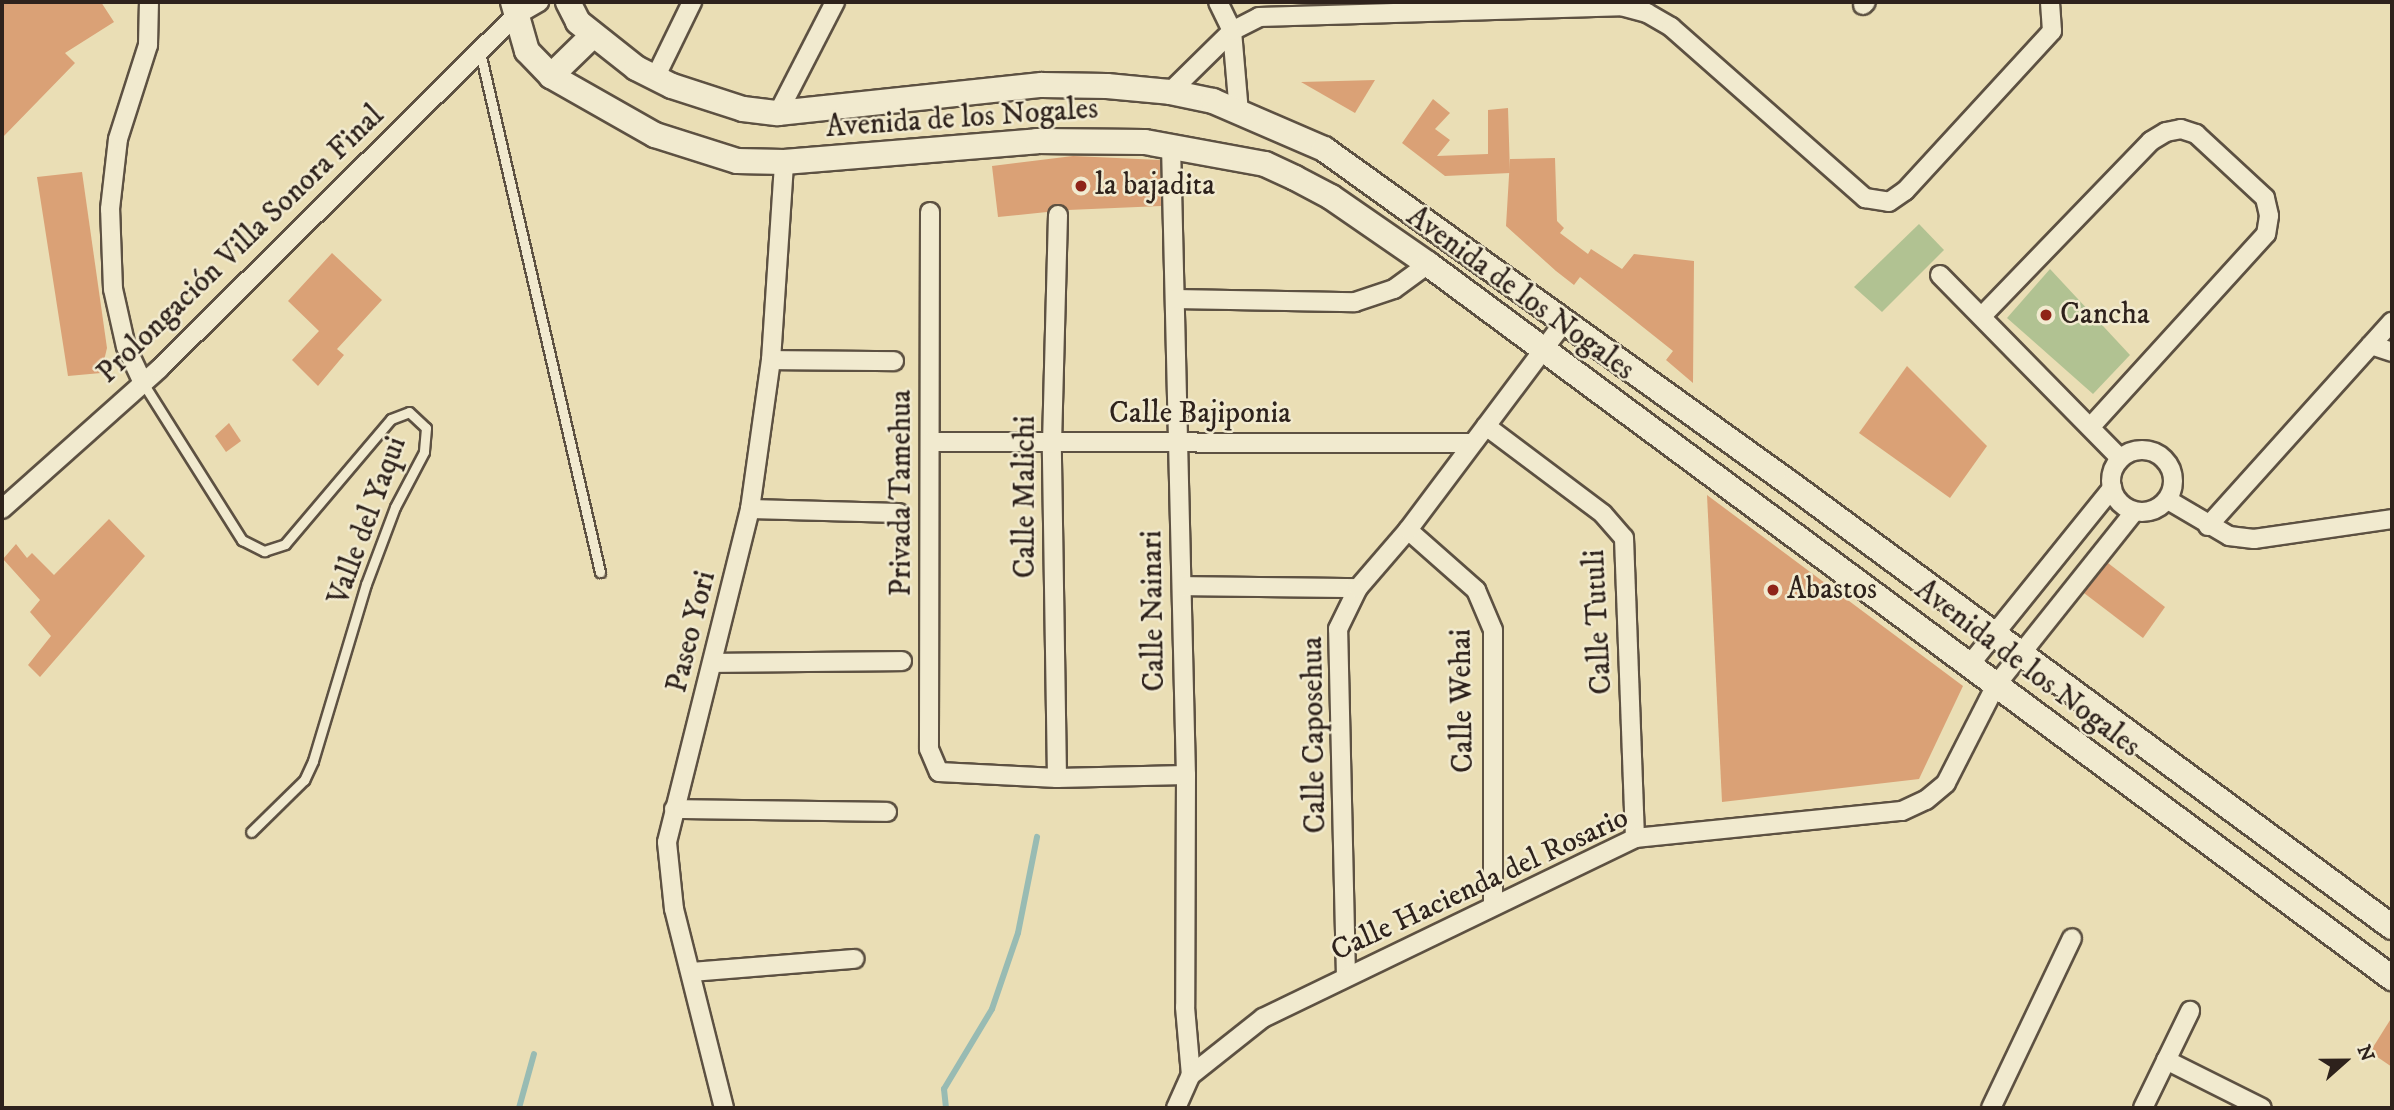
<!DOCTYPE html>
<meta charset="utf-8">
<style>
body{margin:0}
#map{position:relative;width:2394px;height:1110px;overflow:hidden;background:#eadeb5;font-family:"IM FELL DW Pica",serif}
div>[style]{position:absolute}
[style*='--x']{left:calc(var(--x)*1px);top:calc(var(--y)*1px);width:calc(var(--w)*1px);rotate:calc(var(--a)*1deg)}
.green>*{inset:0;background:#b1c292}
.stream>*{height:6px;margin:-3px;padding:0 3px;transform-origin:3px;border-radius:3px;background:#98bbb3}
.building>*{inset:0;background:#daa176}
.roads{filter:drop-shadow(2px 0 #5d5142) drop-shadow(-2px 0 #5d5142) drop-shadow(0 2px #5d5142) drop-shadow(0 -2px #5d5142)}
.lane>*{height:9px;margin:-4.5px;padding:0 4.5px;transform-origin:4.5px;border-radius:4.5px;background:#f1eacf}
.street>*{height:18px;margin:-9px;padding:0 9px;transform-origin:9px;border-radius:9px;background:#f1eacf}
.street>.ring{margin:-9px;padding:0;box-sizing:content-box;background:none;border:18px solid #f1eacf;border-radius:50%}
.secondary>*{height:24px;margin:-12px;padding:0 12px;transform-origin:12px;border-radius:12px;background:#f1eacf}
.dots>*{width:19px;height:19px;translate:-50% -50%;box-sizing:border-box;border:4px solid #f1eacf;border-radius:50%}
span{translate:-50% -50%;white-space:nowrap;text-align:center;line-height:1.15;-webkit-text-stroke:5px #f1eacf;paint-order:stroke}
.street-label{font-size:30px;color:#2e221c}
.poi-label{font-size:30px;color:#2e221c}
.left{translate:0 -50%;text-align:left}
.frame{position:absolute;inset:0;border:4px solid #2e221c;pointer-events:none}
.north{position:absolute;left:2310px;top:1026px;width:70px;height:70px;-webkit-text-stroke:5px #f1eacf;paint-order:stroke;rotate:69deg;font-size:19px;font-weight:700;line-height:28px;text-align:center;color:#2e221c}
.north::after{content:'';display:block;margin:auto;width:24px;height:32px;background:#2e221c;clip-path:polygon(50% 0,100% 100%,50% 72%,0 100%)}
</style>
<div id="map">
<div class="green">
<i style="clip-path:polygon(1919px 224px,1944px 250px,1882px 312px,1854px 287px)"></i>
<i style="clip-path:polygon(2050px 269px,2130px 355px,2093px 394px,2007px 318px)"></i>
</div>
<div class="stream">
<i style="--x:519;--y:1108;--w:56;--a:-74.5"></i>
<i style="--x:946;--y:1108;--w:19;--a:-96"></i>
<i style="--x:944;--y:1089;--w:93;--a:-59"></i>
<i style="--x:992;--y:1009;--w:80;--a:-71.1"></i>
<i style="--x:1018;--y:933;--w:98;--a:-78.8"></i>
</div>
<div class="building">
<i style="clip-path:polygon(2px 2px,101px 2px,114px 22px,65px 53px,75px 63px,2px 138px)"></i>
<i style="clip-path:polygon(1375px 80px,1355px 113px,1301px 82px)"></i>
<i style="clip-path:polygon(1433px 99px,1450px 113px,1435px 129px,1450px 140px,1437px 156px,1488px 154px,1488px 110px,1508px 108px,1510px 173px,1445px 176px,1402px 143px)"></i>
<i style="clip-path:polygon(1073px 156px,1160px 160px,1161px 206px,1068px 210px,1058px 204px,1047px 212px,998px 217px,992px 166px)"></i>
<i style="clip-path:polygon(1555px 158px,1557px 221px,1564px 228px,1560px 233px,1588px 254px,1591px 249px,1622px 269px,1634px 254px,1694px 261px,1693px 383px,1666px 360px,1673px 351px,1580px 277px,1574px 285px,1556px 271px,1506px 226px,1510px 159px)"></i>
<i style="clip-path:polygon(82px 172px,107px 348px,101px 373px,68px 376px,37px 177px)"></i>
<i style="clip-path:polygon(332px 253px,382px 300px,337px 349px,344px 355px,318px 386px,292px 360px,319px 331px,288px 301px)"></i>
<i style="clip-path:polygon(1907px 366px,1987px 446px,1950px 498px,1859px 433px)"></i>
<i style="clip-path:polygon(229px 423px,241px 441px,226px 452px,215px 436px)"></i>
<i style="clip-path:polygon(1707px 495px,1963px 686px,1919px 779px,1722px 802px)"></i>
<i style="clip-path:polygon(109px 519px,145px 556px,40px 677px,28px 665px,51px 636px,30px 612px,40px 600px,3px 559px,16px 544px,27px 558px,32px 553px,54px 575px)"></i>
<i style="clip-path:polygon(2108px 563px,2165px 607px,2143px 638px,2084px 593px)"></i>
<i style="clip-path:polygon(2392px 1017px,2392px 1067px,2370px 1052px)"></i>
</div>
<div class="roads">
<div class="lane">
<i style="--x:480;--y:52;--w:534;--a:77.01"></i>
<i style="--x:143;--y:383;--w:186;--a:57.8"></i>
<i style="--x:242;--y:540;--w:25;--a:27"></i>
<i style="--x:264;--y:551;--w:22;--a:-18"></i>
<i style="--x:285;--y:544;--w:164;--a:-49.7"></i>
<i style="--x:391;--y:419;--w:19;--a:-21"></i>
<i style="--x:409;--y:412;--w:23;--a:43"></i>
<i style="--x:426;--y:428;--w:24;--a:95"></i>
<i style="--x:424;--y:452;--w:62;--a:117.8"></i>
<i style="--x:395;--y:507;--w:82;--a:110.6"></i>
<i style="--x:366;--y:584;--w:185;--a:106.7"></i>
<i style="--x:313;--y:761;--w:21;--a:115"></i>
<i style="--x:304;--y:780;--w:74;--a:135.5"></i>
</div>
<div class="street">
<i style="--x:1218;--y:2;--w:32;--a:64"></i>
<i style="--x:1232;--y:31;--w:81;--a:85.1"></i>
<i style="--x:1863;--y:5;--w:4;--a:-45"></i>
<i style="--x:655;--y:78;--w:85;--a:-64"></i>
<i style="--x:1170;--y:92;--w:87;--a:-44.5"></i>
<i style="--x:1232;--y:31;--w:30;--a:-27"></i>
<i style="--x:1259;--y:17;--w:362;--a:-1.7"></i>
<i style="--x:1621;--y:6;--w:27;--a:15"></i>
<i style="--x:1647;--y:13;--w:28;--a:30"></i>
<i style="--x:1671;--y:27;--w:259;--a:41.4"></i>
<i style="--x:1865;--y:198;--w:24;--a:9"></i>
<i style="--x:1889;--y:202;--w:19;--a:-35"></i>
<i style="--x:1905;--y:191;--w:217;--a:-47.4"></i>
<i style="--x:2052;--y:31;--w:29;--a:-94"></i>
<i style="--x:778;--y:113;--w:125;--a:-62.8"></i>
<i style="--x:1171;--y:145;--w:630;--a:88.64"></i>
<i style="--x:1186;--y:775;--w:232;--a:90.2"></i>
<i style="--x:1185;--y:1007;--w:68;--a:85"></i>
<i style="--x:930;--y:212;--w:537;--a:90.11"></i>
<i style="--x:929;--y:749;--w:25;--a:67"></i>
<i style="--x:939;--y:772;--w:118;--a:2.9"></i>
<i style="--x:1057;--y:778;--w:129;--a:-1.3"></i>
<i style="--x:1940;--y:275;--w:257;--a:45.5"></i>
<i style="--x:1175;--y:299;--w:180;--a:1"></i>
<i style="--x:1355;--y:302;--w:41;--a:-18.4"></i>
<i style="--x:1394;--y:289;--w:42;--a:-36.3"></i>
<i style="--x:1982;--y:316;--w:243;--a:-46"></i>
<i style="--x:2151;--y:141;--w:17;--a:-31"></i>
<i style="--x:2166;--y:132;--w:15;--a:-11"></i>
<i style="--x:2181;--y:129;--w:16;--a:18"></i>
<i style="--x:2196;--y:134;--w:94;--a:42.8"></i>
<i style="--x:2265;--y:198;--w:18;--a:77"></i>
<i style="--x:2269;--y:216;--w:18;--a:99"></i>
<i style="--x:2266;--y:234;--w:258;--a:132.3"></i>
<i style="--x:2371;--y:345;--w:22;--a:18"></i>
<i style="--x:771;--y:360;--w:123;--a:0.5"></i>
<i style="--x:143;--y:383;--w:40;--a:-115"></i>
<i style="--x:126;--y:347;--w:59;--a:-102.6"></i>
<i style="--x:113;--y:289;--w:80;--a:-92.1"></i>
<i style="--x:110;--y:209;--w:70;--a:-83.5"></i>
<i style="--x:118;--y:139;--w:99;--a:-72.3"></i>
<i style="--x:148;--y:45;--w:43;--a:-88.7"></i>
<i style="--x:1486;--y:426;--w:146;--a:36.9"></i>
<i style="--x:1603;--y:514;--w:32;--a:49"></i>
<i style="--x:1624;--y:538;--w:300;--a:87.9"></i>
<i style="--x:930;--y:442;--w:541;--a:0.11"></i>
<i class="ring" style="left:2111px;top:450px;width:44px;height:44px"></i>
<i style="--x:2168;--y:500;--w:71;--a:30.5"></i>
<i style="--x:2229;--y:536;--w:25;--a:7"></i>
<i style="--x:2254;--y:539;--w:139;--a:-8.2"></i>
<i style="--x:2;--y:509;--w:210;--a:-41.7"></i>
<i style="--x:159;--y:369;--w:501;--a:-44.76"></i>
<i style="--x:515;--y:16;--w:28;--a:-30"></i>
<i style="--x:750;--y:509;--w:149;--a:1.5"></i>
<i style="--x:2208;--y:526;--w:275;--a:-48"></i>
<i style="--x:1408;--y:530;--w:91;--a:41.4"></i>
<i style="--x:1476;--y:590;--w:43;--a:67"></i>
<i style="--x:1493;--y:630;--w:275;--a:90"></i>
<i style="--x:1182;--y:586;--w:176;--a:0.7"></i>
<i style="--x:714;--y:663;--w:188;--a:-0.6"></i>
<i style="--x:1971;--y:663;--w:225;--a:-51.1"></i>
<i style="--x:1057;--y:778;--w:334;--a:-90.9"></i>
<i style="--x:1052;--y:444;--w:229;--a:-88.5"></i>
<i style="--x:674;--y:809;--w:213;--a:0.8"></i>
<i style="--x:691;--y:972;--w:164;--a:-4.6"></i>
<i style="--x:1346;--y:977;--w:348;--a:-91.3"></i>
<i style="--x:1338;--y:629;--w:46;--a:-64"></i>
<i style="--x:1358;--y:588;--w:77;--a:-49.2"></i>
<i style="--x:1408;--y:530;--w:261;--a:-53.1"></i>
<i style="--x:2166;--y:1060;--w:107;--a:26.6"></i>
<i style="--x:724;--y:1108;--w:205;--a:-104.1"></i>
<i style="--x:674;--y:909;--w:67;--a:-96"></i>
<i style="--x:667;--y:842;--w:343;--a:-76"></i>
<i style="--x:750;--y:509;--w:150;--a:-82"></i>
<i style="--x:771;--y:360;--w:198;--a:-86.2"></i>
<i style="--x:1176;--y:1108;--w:36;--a:-66"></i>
<i style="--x:1191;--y:1075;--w:92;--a:-38.4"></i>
<i style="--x:1263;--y:1018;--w:413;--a:-25.8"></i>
<i style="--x:1635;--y:838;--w:268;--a:-5.8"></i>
<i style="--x:1902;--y:811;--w:26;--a:-25"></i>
<i style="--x:1926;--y:800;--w:26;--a:-40"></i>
<i style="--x:1946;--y:783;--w:110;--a:-63"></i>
<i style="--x:1996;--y:685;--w:221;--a:-51.4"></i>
<i style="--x:1991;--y:1108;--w:188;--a:-64.5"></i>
<i style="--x:2143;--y:1108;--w:108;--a:-64.1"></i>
</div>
<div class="secondary">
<i style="--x:513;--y:2;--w:51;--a:74.1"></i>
<i style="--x:527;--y:51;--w:35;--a:46"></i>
<i style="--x:551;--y:76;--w:120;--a:29.6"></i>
<i style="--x:655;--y:135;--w:86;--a:17.6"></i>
<i style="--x:737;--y:161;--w:47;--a:1.2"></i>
<i style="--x:784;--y:162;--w:254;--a:-4.7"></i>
<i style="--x:1037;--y:141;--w:108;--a:0.5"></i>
<i style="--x:1145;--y:142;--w:122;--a:10.4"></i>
<i style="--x:1265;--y:164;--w:33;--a:25"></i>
<i style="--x:1295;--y:178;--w:41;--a:27.8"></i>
<i style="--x:1331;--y:197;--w:118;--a:34.6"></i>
<i style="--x:1428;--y:264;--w:1200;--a:36.53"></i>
<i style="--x:568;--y:2;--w:22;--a:63"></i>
<i style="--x:578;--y:22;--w:74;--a:38.4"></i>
<i style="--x:636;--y:68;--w:40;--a:26.6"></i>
<i style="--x:672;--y:86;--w:75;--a:17.9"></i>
<i style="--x:743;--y:109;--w:35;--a:7"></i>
<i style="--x:778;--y:113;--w:265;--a:-6.1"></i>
<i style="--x:1042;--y:85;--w:65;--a:0.9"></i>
<i style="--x:1107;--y:86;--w:63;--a:5.4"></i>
<i style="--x:1170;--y:92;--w:44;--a:11.8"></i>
<i style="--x:1213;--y:101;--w:121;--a:23.4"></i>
<i style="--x:1324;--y:149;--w:576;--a:35.68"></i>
<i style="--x:1792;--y:485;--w:745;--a:36.38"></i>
<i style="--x:551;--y:76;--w:59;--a:-44.3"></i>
</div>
</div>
<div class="dots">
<i style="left:1081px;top:186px;background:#8f2418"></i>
<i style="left:2046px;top:315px;background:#8f2418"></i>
<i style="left:1773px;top:590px;background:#8f2418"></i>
</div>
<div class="street-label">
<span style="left:962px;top:119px;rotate:-4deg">Avenida de los Nogales</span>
<span style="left:241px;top:245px;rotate:-44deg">Prolongación Villa Sonora Final</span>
<span style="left:1520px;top:294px;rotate:36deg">Avenida de los Nogales</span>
<span style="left:1200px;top:414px">Calle Bajiponia</span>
<span style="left:902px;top:493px;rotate:-90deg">Privada Tamehua</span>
<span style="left:1026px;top:497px;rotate:-90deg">Calle Malichi</span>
<span style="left:368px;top:521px;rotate:-70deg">Valle del Yaqui</span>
<span style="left:1154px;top:611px;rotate:-91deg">Calle Nainari</span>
<span style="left:1599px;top:622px;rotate:-93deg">Calle Tutuli</span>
<span style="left:692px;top:632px;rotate:-76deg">Paseo Yori</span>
<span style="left:2027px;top:669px;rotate:37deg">Avenida de los Nogales</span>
<span style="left:1463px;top:701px;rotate:-91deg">Calle Wehai</span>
<span style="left:1315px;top:735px;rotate:-91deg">Calle Caposehua</span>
<span style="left:1480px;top:885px;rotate:-25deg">Calle Hacienda del Rosario</span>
</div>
<div class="poi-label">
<span class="left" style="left:1095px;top:186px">la bajadita</span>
<span class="left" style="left:2060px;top:315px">Cancha</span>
<span class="left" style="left:1787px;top:590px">Abastos</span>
</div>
<div class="frame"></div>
<div class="north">N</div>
</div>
